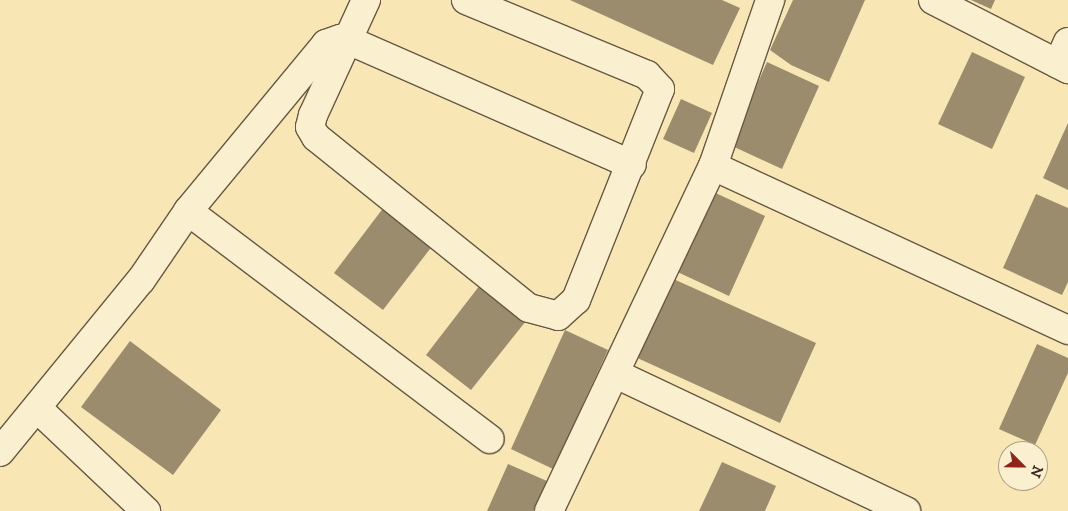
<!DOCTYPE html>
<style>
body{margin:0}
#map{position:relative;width:1068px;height:511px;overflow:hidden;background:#f8e7b4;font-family:"IM FELL DW Pica",serif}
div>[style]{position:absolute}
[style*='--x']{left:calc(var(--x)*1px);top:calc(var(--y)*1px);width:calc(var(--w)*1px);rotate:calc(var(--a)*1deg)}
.building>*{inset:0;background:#9b8c6d}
.roads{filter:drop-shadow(1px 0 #675945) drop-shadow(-1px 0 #675945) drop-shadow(0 1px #675945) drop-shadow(0 -1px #675945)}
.minor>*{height:28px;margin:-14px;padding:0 14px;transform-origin:14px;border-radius:14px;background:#faefce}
span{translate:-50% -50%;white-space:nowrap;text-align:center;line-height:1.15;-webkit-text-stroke:4px #faefce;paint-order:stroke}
.north{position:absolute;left:998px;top:441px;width:50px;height:50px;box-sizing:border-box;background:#faefce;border:1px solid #aca088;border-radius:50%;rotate:113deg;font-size:14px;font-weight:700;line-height:20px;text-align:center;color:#372a20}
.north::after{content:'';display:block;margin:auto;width:18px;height:22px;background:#8f2418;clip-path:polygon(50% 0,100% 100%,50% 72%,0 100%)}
</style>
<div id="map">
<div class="building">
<i style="clip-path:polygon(570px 0,722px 0,740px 8px,713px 65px)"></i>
<i style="clip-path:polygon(793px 0,865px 0,829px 82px,791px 65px,770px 50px)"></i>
<i style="clip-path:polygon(971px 0,995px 0,991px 9px)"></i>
<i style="clip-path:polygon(972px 52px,1025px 77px,992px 149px,938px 124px)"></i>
<i style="clip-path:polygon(767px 62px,819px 86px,782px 169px,730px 145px)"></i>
<i style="clip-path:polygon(681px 99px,712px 113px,694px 153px,663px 139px)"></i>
<i style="clip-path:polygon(1068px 123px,1068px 190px,1043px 178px)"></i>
<i style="clip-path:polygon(707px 189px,765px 216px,729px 296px,671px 269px)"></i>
<i style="clip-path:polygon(1036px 194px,1068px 208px,1068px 282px,1062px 295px,1003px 268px)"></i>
<i style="clip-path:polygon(384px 207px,433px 245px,383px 310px,334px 273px)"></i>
<i style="clip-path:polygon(669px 277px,816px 343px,780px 423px,633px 356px)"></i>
<i style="clip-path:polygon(480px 285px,526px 321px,471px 390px,426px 355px)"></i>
<i style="clip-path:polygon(565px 330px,608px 350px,553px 469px,511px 449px)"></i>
<i style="clip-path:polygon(130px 341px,221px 410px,173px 475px,81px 407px)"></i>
<i style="clip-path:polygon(1037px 344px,1068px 358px,1068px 373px,1035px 445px,999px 429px)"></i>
<i style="clip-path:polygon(722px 462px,776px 486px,765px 511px,699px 511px)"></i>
<i style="clip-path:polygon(508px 464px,547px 481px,533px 511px,487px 511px)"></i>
</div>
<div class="roads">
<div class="minor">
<i style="--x:366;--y:0;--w:127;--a:114.7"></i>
<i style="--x:313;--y:115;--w:12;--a:104"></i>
<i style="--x:310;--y:127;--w:12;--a:59"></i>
<i style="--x:316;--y:137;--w:273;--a:38.8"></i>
<i style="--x:529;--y:308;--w:30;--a:15"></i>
<i style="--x:558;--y:316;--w:24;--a:-42"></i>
<i style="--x:576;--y:300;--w:227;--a:-68.3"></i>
<i style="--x:660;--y:89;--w:19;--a:-133"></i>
<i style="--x:647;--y:75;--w:196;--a:-157.5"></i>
<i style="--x:933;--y:0;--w:152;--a:27.1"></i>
<i style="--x:1058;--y:64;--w:24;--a:-66"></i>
<i style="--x:713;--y:166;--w:391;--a:24.8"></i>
<i style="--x:188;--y:211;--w:378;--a:37.1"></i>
<i style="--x:616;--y:374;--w:321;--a:25.3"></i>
<i style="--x:38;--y:409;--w:149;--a:43.4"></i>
<i style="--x:0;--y:452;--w:222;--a:-50.7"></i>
<i style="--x:141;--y:280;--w:83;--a:-55.7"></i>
<i style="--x:188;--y:211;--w:217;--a:-50.4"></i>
<i style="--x:326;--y:44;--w:15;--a:-20"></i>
<i style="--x:340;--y:39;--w:18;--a:16"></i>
<i style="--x:357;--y:44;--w:300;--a:23.7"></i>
<i style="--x:549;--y:511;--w:382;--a:-64.6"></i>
<i style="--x:713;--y:166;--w:176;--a:-71"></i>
</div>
</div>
<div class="north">N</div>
</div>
